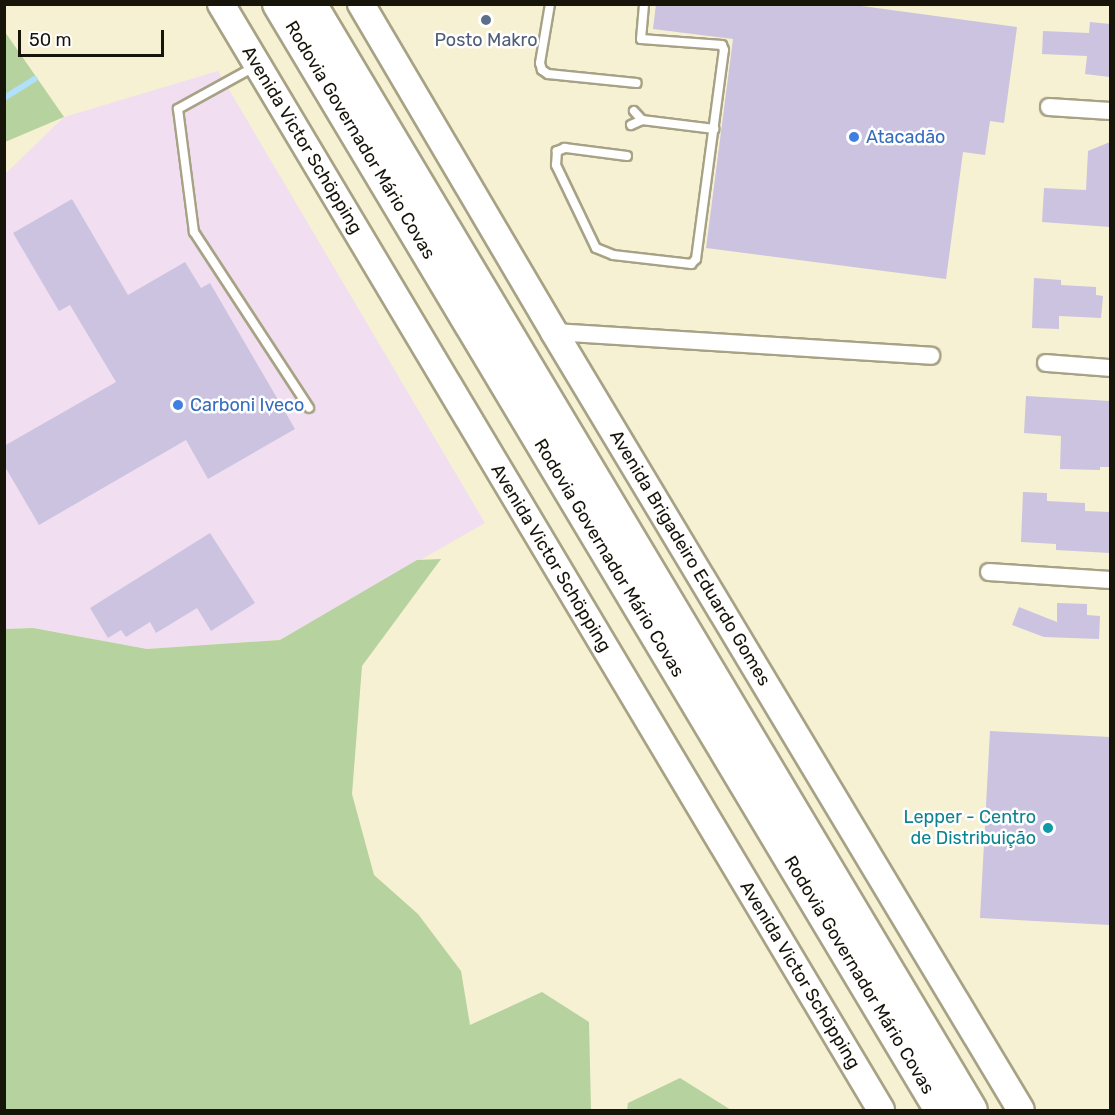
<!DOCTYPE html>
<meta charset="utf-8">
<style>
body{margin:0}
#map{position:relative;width:1115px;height:1115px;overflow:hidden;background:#f6f1d2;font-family:Rubik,sans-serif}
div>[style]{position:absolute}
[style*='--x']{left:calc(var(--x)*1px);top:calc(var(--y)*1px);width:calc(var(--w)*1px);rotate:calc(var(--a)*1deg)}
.commercial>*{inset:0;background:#f1dff1}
.green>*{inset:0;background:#b6d29e}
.stream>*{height:6px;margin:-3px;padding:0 3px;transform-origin:3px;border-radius:3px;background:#b0e0fc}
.building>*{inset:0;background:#cbc3e0}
.roads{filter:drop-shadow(2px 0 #a7a285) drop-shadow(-2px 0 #a7a285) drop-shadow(0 2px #a7a285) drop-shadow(0 -2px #a7a285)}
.lane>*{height:8px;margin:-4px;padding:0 4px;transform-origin:4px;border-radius:4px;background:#fff}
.street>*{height:16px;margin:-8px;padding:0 8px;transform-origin:8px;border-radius:8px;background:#fff}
.primary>*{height:26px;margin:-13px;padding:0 13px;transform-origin:13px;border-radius:13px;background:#fff}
.highway>*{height:30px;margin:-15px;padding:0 15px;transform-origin:15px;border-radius:15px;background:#fff}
.dots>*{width:16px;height:16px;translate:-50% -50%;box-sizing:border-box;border:3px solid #fff;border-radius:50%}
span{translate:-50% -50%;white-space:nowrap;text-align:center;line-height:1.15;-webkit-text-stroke:5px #fff;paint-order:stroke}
.service-label{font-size:18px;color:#4e5e75}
.shop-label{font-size:18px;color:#366cbe}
.left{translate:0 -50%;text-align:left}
.street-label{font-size:18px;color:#17150a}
.culture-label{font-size:18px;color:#0d838f}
.right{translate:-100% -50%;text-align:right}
.frame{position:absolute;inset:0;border:6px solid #17150a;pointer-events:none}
.scale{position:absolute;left:18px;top:30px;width:146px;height:27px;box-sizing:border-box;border:3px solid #17150a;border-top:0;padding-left:8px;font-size:18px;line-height:21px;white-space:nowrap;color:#17150a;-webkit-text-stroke:4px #fff;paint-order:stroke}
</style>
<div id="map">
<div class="commercial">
<i style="clip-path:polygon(218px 71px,485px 523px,280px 640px,147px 649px,33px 628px,5px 629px,5px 174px,64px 117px)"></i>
</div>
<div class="green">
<i style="clip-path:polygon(5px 32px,64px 117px,5px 142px,4px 142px)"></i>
<i style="clip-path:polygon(441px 559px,362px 666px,352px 794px,374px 875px,418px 914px,461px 971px,470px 1025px,542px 992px,589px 1022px,591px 1110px,5px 1110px,5px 629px,33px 628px,147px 649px,280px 640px,417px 560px)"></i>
<i style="clip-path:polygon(680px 1078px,731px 1110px,627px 1110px,628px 1103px)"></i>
</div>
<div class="stream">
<i style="--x:4;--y:98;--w:36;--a:-32"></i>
</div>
<div class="building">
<i style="clip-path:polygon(656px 4px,847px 4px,1017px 27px,1004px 123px,990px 121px,985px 155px,963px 152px,946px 279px,706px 248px,733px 39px,653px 29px)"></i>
<i style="clip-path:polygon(1090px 22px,1110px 24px,1110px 77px,1085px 74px,1087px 56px,1042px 54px,1043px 31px,1089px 33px)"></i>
<i style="clip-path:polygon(1110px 142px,1110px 227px,1042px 222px,1044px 188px,1086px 190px,1088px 151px)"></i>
<i style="clip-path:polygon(72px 199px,128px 295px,185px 262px,201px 288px,210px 283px,295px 429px,208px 479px,186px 440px,39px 525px,4px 465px,4px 446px,116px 382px,70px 305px,59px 311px,13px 233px)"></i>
<i style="clip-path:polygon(1034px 278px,1061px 280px,1061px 285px,1096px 287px,1096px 295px,1103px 296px,1101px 318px,1059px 316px,1059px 329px,1032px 328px)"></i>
<i style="clip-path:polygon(1026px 396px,1110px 401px,1110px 467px,1100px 467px,1100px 470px,1060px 469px,1061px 436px,1024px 433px)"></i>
<i style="clip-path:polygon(1023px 492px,1047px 493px,1047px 501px,1085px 503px,1085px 511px,1110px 512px,1110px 553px,1056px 550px,1056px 544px,1021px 542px)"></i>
<i style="clip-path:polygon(210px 533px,255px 603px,211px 631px,197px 608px,156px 633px,150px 622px,126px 637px,121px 630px,108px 638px,90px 608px)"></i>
<i style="clip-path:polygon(1057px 603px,1087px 604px,1087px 615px,1100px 616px,1099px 639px,1044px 637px,1012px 625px,1019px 607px,1057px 622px)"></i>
<i style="clip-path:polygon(990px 731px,1110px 737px,1110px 925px,980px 918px)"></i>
</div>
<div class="roads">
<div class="lane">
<i style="--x:550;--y:4;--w:60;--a:99.6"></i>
<i style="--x:540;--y:63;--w:7;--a:74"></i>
<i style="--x:542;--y:70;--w:7;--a:34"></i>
<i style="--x:548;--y:74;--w:89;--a:5.8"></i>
<i style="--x:254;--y:67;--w:87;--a:151.1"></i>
<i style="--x:178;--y:109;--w:124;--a:82.6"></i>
<i style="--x:194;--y:232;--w:210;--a:56.8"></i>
<i style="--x:642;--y:120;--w:73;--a:7.1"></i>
<i style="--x:631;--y:125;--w:12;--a:-24"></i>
<i style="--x:642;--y:120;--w:12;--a:-132"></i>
<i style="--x:627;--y:156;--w:63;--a:-172.6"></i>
<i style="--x:565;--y:148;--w:9;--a:159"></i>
<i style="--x:557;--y:151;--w:14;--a:94"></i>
<i style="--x:556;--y:165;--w:92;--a:64.3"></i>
<i style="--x:596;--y:248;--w:18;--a:22"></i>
<i style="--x:613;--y:255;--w:79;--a:6.6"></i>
<i style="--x:691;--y:264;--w:7;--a:-45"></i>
<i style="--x:696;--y:259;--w:211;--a:-82.4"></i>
<i style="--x:724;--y:50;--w:5;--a:-112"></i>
<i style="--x:722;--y:45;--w:81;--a:-175.8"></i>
<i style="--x:641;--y:39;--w:35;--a:-85"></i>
</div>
<div class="street">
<i style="--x:1049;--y:107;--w:61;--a:3.8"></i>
<i style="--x:554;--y:332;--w:378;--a:3.6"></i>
<i style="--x:1046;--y:363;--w:64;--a:4.5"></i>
<i style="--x:989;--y:572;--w:121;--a:3.8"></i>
</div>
<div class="primary">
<i style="--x:221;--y:4;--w:1288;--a:59.17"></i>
<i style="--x:361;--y:4;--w:381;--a:59.5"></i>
<i style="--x:554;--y:332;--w:907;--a:59.03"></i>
</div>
<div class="highway">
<i style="--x:278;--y:4;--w:1289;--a:59.1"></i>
<i style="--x:311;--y:4;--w:1288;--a:59.14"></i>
</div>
</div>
<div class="dots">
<i style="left:486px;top:20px;background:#5c6f8a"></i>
<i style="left:854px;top:137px;background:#3f7fe0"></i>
<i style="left:178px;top:405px;background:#3f7fe0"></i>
<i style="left:1048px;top:828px;background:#0f9aa8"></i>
</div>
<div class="service-label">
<span style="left:486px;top:40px">Posto Makro</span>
</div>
<div class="shop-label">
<span class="left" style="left:866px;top:137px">Atacadão</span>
<span class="left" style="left:190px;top:405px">Carboni Iveco</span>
</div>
<div class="street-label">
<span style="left:302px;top:140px;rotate:59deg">Avenida Victor Schöpping</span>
<span style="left:360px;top:140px;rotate:59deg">Rodovia Governador Mário Covas</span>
<span style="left:551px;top:558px;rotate:59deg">Avenida Victor Schöpping</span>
<span style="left:609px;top:558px;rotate:59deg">Rodovia Governador Mário Covas</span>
<span style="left:690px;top:558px;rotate:59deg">Avenida Brigadeiro Eduardo Gomes</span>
<span style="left:800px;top:975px;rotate:59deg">Avenida Victor Schöpping</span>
<span style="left:859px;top:975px;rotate:59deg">Rodovia Governador Mário Covas</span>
</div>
<div class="culture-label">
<span class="right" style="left:1036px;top:828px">Lepper - Centro<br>de Distribuição</span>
</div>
<div class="frame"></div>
<div class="scale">50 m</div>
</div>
